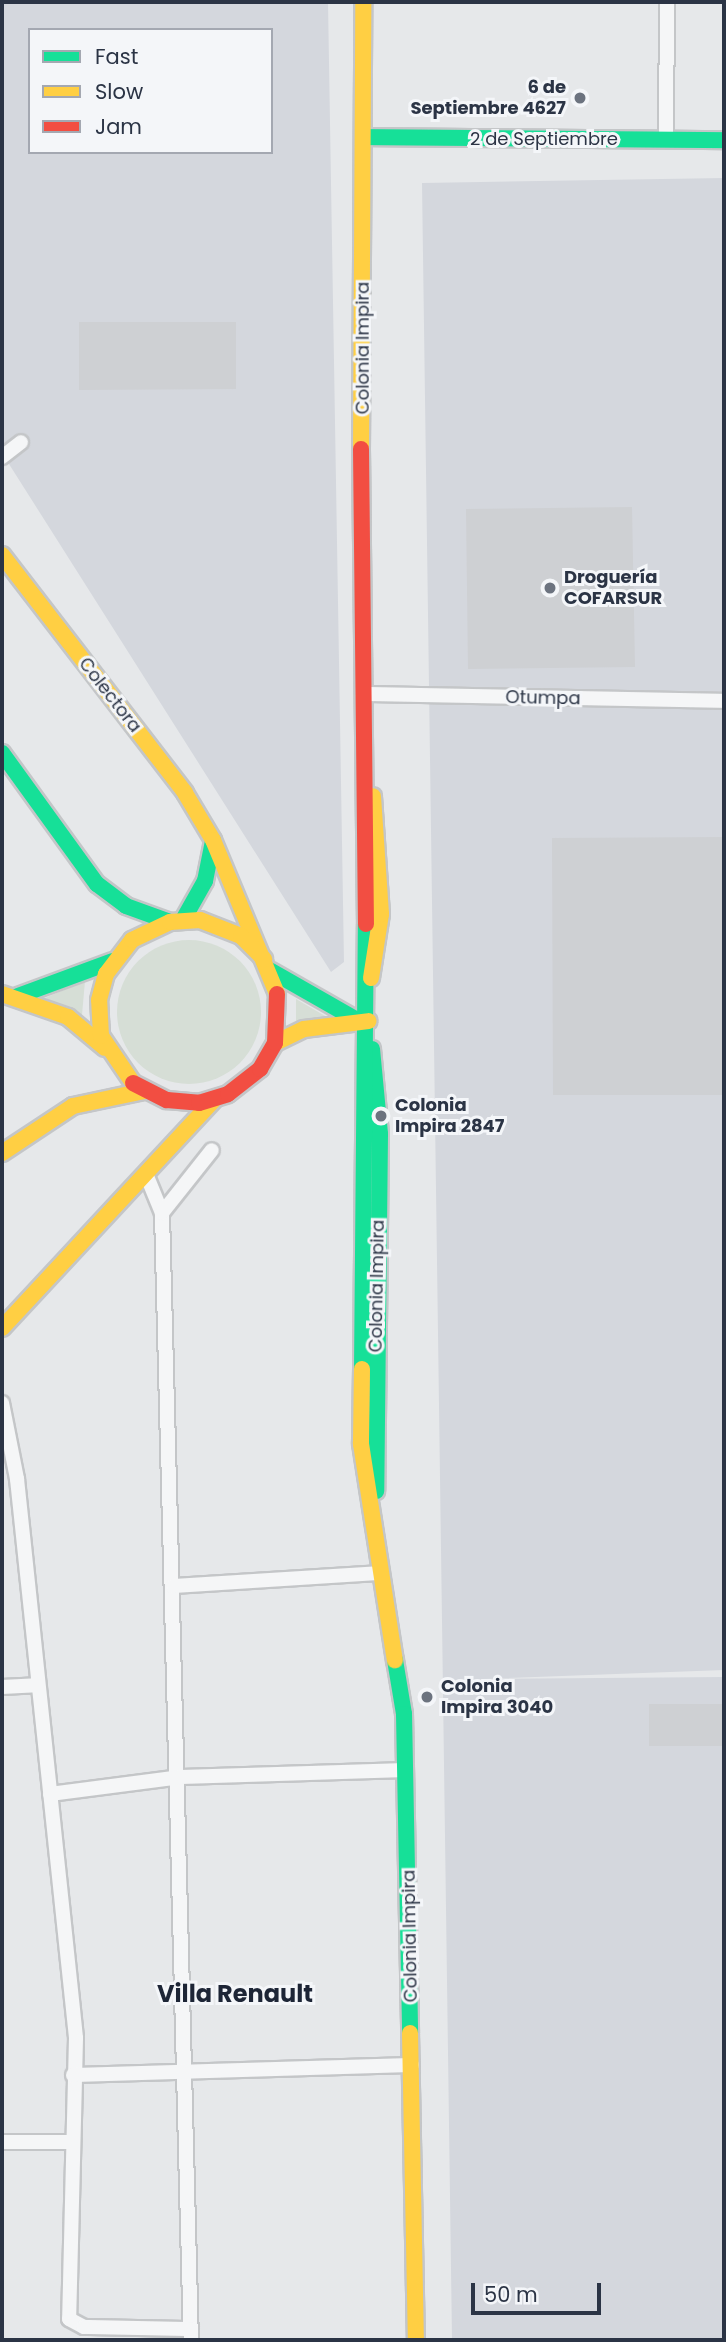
<!DOCTYPE html>
<meta charset="utf-8">
<style>
body{margin:0}
#map{position:relative;width:726px;height:2342px;overflow:hidden;background:#e6e8ea;font-family:Poppins,sans-serif}
div>[style]{position:absolute}
[style*='--x']{left:calc(var(--x)*1px);top:calc(var(--y)*1px);width:calc(var(--w)*1px);rotate:calc(var(--a)*1deg)}
.built>*{inset:0;background:#d4d7dd}
.green>*{inset:0;background:#d6ded6}
.round{border-radius:50%}
.building>*{inset:0;background:#ced0d3}
.roads{filter:drop-shadow(2px 0 #c4c6c8) drop-shadow(-2px 0 #c4c6c8) drop-shadow(0 2px #c4c6c8) drop-shadow(0 -2px #c4c6c8)}
.street>*{height:14px;margin:-7px;padding:0 7px;transform-origin:7px;border-radius:7px;background:#f5f6f7}
.fast>*{height:16px;margin:-8px;padding:0 8px;transform-origin:8px;border-radius:8px;background:#16e098}
.slow>*{height:16px;margin:-8px;padding:0 8px;transform-origin:8px;border-radius:8px;background:#ffcf43}
.jam>*{height:16px;margin:-8px;padding:0 8px;transform-origin:8px;border-radius:8px;background:#f24e42}
.dots>*{width:19px;height:19px;translate:-50% -50%;box-sizing:border-box;border:4px solid #f4f6f9;border-radius:50%}
span{translate:-50% -50%;white-space:nowrap;text-align:center;line-height:1.15;-webkit-text-stroke:6px #f4f6f9;paint-order:stroke}
.poi-label{font-size:18px;color:#2b3445;font-weight:700}
.right{translate:-100% -50%;text-align:right}
.left{translate:0 -50%;text-align:left}
.street-label{font-size:18px;color:#2b3445}
.district-label{font-size:24px;color:#1d2536;font-weight:700}
.frame{position:absolute;inset:0;border:4px solid #2b3445;pointer-events:none}
.legend{position:absolute;left:28px;top:28px;width:245px;height:126px;box-sizing:border-box;background:#f4f6f9;border:2px solid #a4a8b1;margin:0;padding:9px 12px;list-style:none;font-size:21px;color:#2b3445}
.legend li{display:flex;align-items:center;gap:14px;height:35px}
.legend b{width:35px;border:2px solid #a4a8b1}
.scale{position:absolute;left:471px;top:2283px;width:130px;height:32px;box-sizing:border-box;border:4px solid #2b3445;border-top:0;padding-left:9px;font-size:21px;line-height:24px;white-space:nowrap;color:#2b3445;-webkit-text-stroke:5px #f4f6f9;paint-order:stroke}
</style>
<div id="map">
<div class="built">
<i style="clip-path:polygon(evenodd,2px 2px,328px 2px,344px 962px,331px 972px,2px 453px,2px 2px,30px 30px,271px 30px,271px 152px,30px 152px,30px 30px)"></i>
<i style="clip-path:polygon(724px 178px,724px 1670px,483px 1679px,724px 1677px,724px 2340px,452px 2340px,422px 183px)"></i>
</div>
<div class="green">
<i class="round" style="left:117px;top:940px;width:144px;height:144px"></i>
<i style="clip-path:polygon(85px 981px,82px 1015px,45px 998px)"></i>
<i style="clip-path:polygon(296px 999px,327px 1017px,296px 1021px)"></i>
</div>
<div class="building">
<i style="clip-path:polygon(79px 322px,236px 322px,236px 389px,79px 390px)"></i>
<i style="clip-path:polygon(632px 507px,635px 667px,468px 669px,466px 509px)"></i>
<i style="clip-path:polygon(724px 837px,724px 1095px,553px 1095px,552px 838px)"></i>
<i style="clip-path:polygon(649px 1704px,724px 1704px,724px 1746px,649px 1746px)"></i>
</div>
<div class="roads">
<div class="street">
<i style="--x:666;--y:140;--w:138;--a:-89.6"></i>
<i style="--x:2;--y:457;--w:24;--a:-38"></i>
<i style="--x:363;--y:694;--w:361;--a:1.1"></i>
<i style="--x:146;--y:1174;--w:42;--a:67.7"></i>
<i style="--x:162;--y:1213;--w:1127;--a:88.53"></i>
<i style="--x:162;--y:1213;--w:80;--a:-51.6"></i>
<i style="--x:2;--y:1403;--w:77;--a:78.8"></i>
<i style="--x:17;--y:1479;--w:562;--a:83.97"></i>
<i style="--x:76;--y:2038;--w:281;--a:91.4"></i>
<i style="--x:69;--y:2319;--w:17;--a:28"></i>
<i style="--x:84;--y:2327;--w:107;--a:1.1"></i>
<i style="--x:173;--y:1586;--w:206;--a:-3.6"></i>
<i style="--x:2;--y:1687;--w:34;--a:-3"></i>
<i style="--x:50;--y:1794;--w:132;--a:-7.4"></i>
<i style="--x:181;--y:1777;--w:225;--a:-1.8"></i>
<i style="--x:73;--y:2075;--w:339;--a:-1.7"></i>
<i style="--x:2;--y:2142;--w:69;--a:0"></i>
</div>
<div class="fast">
<i style="--x:364;--y:137;--w:360;--a:0.5"></i>
<i style="--x:2;--y:753;--w:162;--a:54.1"></i>
<i style="--x:97;--y:884;--w:36;--a:37"></i>
<i style="--x:126;--y:906;--w:47;--a:20"></i>
<i style="--x:183;--y:920;--w:45;--a:-60.6"></i>
<i style="--x:205;--y:881;--w:41;--a:-78.7"></i>
<i style="--x:271;--y:971;--w:97;--a:29.7"></i>
<i style="--x:18;--y:996;--w:101;--a:-20.2"></i>
<i style="--x:372;--y:1049;--w:85;--a:84.6"></i>
<i style="--x:380;--y:1134;--w:357;--a:90.6"></i>
<i style="--x:362;--y:1369;--w:445;--a:-89.5"></i>
<i style="--x:395;--y:1660;--w:55;--a:80.5"></i>
<i style="--x:404;--y:1714;--w:319;--a:88.9"></i>
</div>
<div class="slow">
<i style="--x:361;--y:449;--w:447;--a:-89.7"></i>
<i style="--x:2;--y:555;--w:300;--a:52.4"></i>
<i style="--x:185;--y:793;--w:55;--a:59.2"></i>
<i style="--x:213;--y:840;--w:167;--a:67.4"></i>
<i style="--x:371;--y:978;--w:65;--a:-81.1"></i>
<i style="--x:381;--y:914;--w:118;--a:-93.9"></i>
<i style="--x:2;--y:994;--w:70;--a:19.2"></i>
<i style="--x:68;--y:1017;--w:48;--a:40"></i>
<i style="--x:275;--y:1043;--w:32;--a:-26"></i>
<i style="--x:304;--y:1029;--w:65;--a:-7"></i>
<i style="--x:133;--y:1083;--w:57;--a:-124.2"></i>
<i style="--x:101;--y:1036;--w:36;--a:-93"></i>
<i style="--x:99;--y:1000;--w:27;--a:-75"></i>
<i style="--x:106;--y:974;--w:43;--a:-52.6"></i>
<i style="--x:132;--y:940;--w:42;--a:-25.3"></i>
<i style="--x:170;--y:922;--w:30;--a:-4"></i>
<i style="--x:200;--y:920;--w:44;--a:21.3"></i>
<i style="--x:241;--y:936;--w:33;--a:45"></i>
<i style="--x:2;--y:1153;--w:85;--a:-33.5"></i>
<i style="--x:73;--y:1106;--w:73;--a:-11.9"></i>
<i style="--x:2;--y:1328;--w:311;--a:-47.1"></i>
<i style="--x:362;--y:1369;--w:75;--a:90.8"></i>
<i style="--x:361;--y:1444;--w:219;--a:81.1"></i>
<i style="--x:410;--y:2033;--w:307;--a:88.9"></i>
</div>
<div class="jam">
<i style="--x:361;--y:449;--w:475;--a:89.4"></i>
<i style="--x:133;--y:1083;--w:38;--a:27"></i>
<i style="--x:167;--y:1100;--w:32;--a:5"></i>
<i style="--x:199;--y:1103;--w:30;--a:-17"></i>
<i style="--x:228;--y:1094;--w:41;--a:-38"></i>
<i style="--x:260;--y:1069;--w:30;--a:-60"></i>
<i style="--x:275;--y:1043;--w:49;--a:-87.7"></i>
</div>
</div>
<div class="dots">
<i style="left:580px;top:98px;background:#6c737f"></i>
<i style="left:550px;top:588px;background:#6c737f"></i>
<i style="left:381px;top:1116px;background:#6c737f"></i>
<i style="left:427px;top:1697px;background:#6c737f"></i>
</div>
<div class="poi-label">
<span class="right" style="left:566px;top:98px">6 de<br>Septiembre 4627</span>
<span class="left" style="left:564px;top:588px">Droguería<br>COFARSUR</span>
<span class="left" style="left:395px;top:1116px">Colonia<br>Impira 2847</span>
<span class="left" style="left:441px;top:1697px">Colonia<br>Impira 3040</span>
</div>
<div class="street-label">
<span style="left:544px;top:139px">2 de Septiembre</span>
<span style="left:363px;top:348px;rotate:-90deg">Colonia Impira</span>
<span style="left:110px;top:695px;rotate:52deg">Colectora</span>
<span style="left:543px;top:698px;rotate:1deg">Otumpa</span>
<span style="left:377px;top:1286px;rotate:-89deg">Colonia Impira</span>
<span style="left:410px;top:1936px;rotate:-91deg">Colonia Impira</span>
</div>
<div class="district-label">
<span style="left:235px;top:1994px">Villa Renault</span>
</div>
<div class="frame"></div>
<ul class="legend">
<li><b style="height:9px;background:#16e098"></b>Fast</li>
<li><b style="height:9px;background:#ffcf43"></b>Slow</li>
<li><b style="height:9px;background:#f24e42"></b>Jam</li>
</ul>
<div class="scale">50 m</div>
</div>
